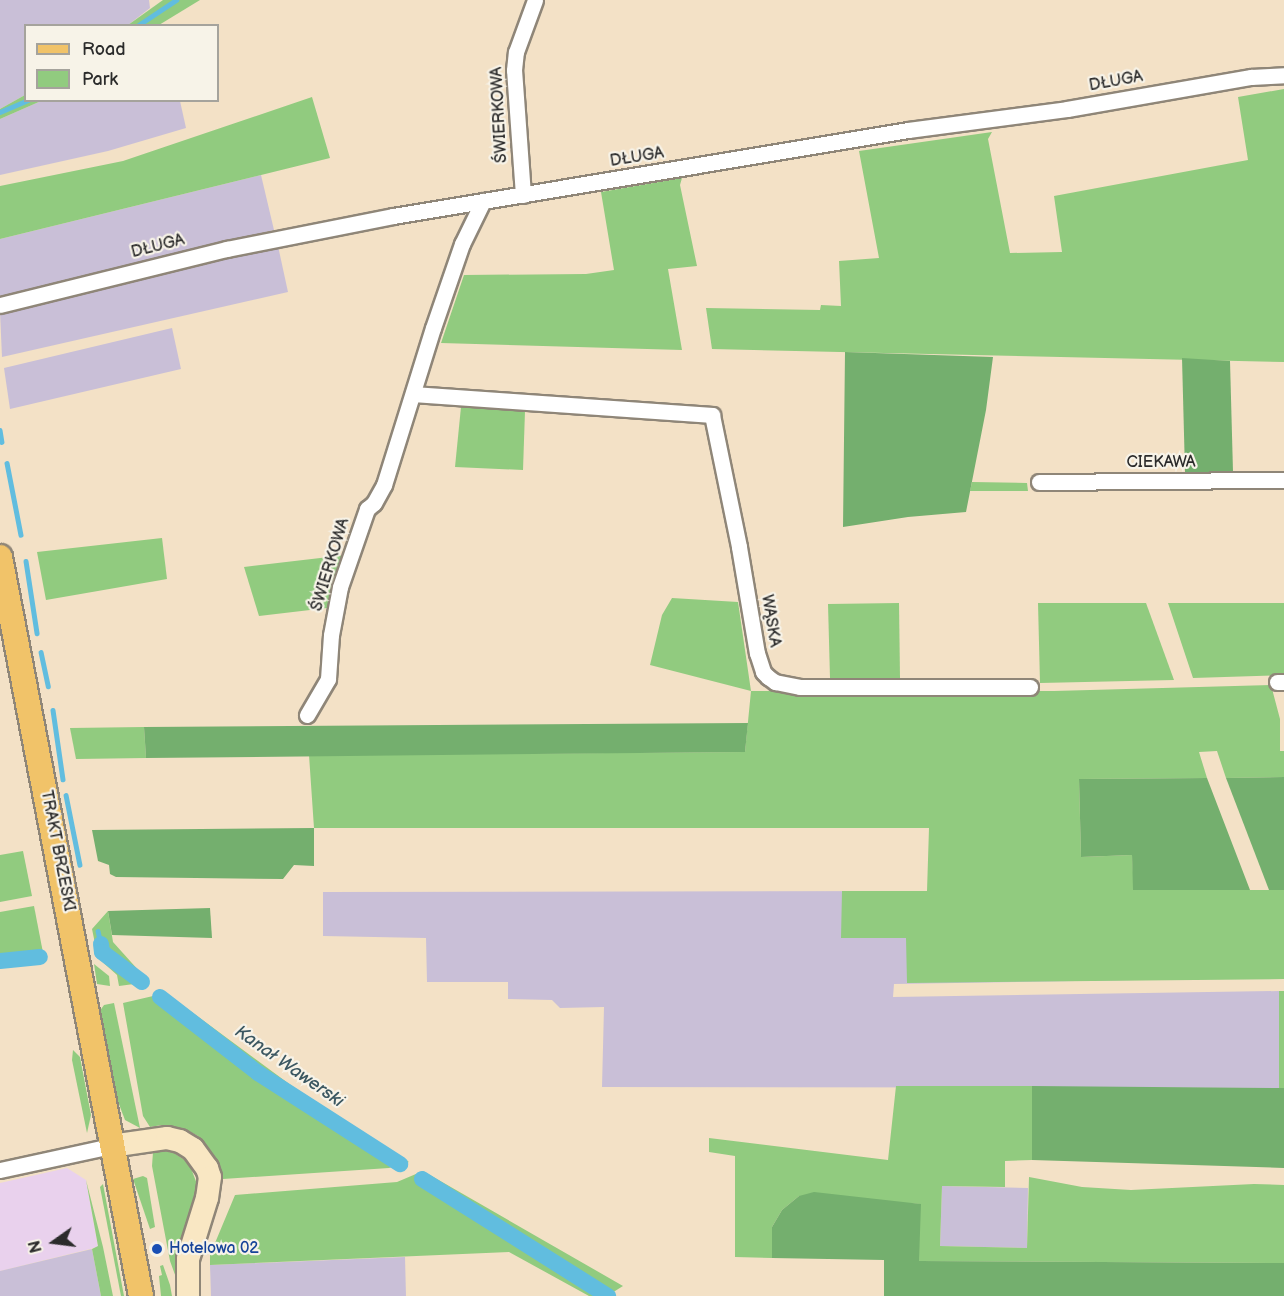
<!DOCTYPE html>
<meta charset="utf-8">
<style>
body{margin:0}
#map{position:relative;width:1284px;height:1296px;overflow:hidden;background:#f3e1c6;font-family:"Balsamiq Sans",sans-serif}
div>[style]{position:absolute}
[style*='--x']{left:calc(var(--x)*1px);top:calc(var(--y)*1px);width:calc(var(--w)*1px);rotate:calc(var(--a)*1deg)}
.built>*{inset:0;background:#e9d1ed}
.industrial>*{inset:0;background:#c9bfd7}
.green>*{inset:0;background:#91cb7f}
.forest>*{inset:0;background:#74af6e}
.stream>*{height:4.5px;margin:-2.25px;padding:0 2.25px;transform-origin:2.25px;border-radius:2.25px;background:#61bddf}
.canal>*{height:16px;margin:-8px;padding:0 8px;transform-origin:8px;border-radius:8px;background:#61bddf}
.roads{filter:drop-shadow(2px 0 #8f8678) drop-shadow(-2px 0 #8f8678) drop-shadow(0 2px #8f8678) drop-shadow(0 -2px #8f8678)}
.street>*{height:15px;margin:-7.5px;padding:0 7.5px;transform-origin:7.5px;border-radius:7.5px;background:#fff}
.secondary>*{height:22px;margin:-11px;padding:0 11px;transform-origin:11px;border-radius:11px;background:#f9e7c3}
.primary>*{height:24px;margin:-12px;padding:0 12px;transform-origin:12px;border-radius:12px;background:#f1c369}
.dots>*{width:16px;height:16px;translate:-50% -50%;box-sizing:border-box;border:3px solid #f7f3e8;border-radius:50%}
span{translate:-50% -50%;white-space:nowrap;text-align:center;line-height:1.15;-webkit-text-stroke:4.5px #f7f3e8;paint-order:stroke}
.street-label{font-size:16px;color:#2b2b2b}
.transit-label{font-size:16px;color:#164399}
.left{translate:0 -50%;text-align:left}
.water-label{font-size:18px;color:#3b5761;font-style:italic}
.legend{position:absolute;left:24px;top:24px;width:195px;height:78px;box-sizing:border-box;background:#f7f3e8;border:2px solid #a5a39c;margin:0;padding:8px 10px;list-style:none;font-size:18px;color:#2b2b2b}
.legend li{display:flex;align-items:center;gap:12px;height:30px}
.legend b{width:30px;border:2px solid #a5a39c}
.north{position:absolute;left:24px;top:1212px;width:60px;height:60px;-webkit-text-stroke:4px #f7f3e8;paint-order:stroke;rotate:256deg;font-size:16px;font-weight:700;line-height:24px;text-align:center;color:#2b2b2b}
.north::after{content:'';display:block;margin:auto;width:21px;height:27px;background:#2b2b2b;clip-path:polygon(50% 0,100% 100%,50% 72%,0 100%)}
</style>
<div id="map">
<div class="built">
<i style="clip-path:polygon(67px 1168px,86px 1180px,98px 1247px,0 1271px,0 1183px)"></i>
</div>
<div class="industrial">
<i style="clip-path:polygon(0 0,149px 0,150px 8px,128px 25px,26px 26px,25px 95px,0 109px)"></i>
<i style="clip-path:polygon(41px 101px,180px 101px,186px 128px,108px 151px,0 175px,0 119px)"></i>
<i style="clip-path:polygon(261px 175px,274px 230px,0 296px,0 239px)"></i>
<i style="clip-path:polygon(278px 246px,288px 292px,2px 357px,0 312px)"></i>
<i style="clip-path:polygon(172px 328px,181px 369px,10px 409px,4px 368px)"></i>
<i style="clip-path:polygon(928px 891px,1135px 980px,894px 984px,893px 997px,1279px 991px,1279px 1088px,602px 1087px,604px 1007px,560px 1008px,552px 1000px,508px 999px,508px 982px,427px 982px,426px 938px,323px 936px,323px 892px)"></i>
<i style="clip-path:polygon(942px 1186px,1028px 1188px,1027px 1248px,940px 1246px)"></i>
<i style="clip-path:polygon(92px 1249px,101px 1296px,0 1296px,0 1271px)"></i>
<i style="clip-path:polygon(405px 1257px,406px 1296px,211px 1296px,210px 1265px)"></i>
</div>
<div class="green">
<i style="clip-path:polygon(163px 0,200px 0,159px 25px,128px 25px)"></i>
<i style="clip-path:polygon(1284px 89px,1284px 362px,712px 349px,706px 308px,820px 310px,821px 305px,841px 306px,839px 261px,879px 258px,859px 151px,992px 132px,988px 139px,1010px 253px,1062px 252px,1054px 196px,1248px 160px,1238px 97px)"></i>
<i style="clip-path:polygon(25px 95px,26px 100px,41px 101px,0 119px,0 109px)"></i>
<i style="clip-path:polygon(312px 97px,330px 158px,0 239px,0 186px,123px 161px)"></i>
<i style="clip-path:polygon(682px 178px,680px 185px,697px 266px,668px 269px,682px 350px,441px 343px,464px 275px,586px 274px,614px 270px,601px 192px)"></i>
<i style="clip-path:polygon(461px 407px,525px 411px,523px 470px,455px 467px)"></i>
<i style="clip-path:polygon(972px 482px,1027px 483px,1028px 491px,970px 491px)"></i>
<i style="clip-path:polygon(162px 538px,167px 579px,46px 600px,37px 552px)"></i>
<i style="clip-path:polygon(346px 555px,327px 608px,259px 616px,244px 567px)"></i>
<i style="clip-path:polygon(672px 598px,738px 602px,751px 691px,1054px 691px,1271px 685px,1280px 719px,1280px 751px,1284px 751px,1284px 777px,1226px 778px,1217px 751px,1199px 752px,1207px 778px,1079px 779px,1081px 857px,1132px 855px,1134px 890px,1284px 890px,1284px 979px,907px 983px,906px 938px,841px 938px,842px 891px,927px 891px,929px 828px,314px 828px,309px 755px,745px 752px,751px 691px,650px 665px,662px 615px)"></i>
<i style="clip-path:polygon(899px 603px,900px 678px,830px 678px,828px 604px)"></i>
<i style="clip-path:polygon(1038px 603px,1146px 603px,1174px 680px,1040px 683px)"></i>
<i style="clip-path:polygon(1168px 603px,1284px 603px,1284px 675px,1193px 678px)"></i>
<i style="clip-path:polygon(144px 727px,146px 758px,76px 759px,70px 728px)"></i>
<i style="clip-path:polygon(23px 851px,32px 896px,0 902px,0 855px)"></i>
<i style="clip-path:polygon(34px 906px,45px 963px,0 968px,0 912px)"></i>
<i style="clip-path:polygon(108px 911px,113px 942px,149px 982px,119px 986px,117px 975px,98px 958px,92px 929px)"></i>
<i style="clip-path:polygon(94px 964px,109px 976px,110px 986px,97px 984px)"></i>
<i style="clip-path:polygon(1279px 991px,1284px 991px,1284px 1088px,1279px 1088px)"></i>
<i style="clip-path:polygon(166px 993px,292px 1086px,409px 1162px,389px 1168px,223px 1179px,215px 1157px,198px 1136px,185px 1129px,162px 1125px,150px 1127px,143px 1116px,123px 1003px)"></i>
<i style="clip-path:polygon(114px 1003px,140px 1128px,125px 1120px,117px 1099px,99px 1012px,104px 1005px)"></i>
<i style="clip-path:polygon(73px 1050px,80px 1057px,91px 1115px,87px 1133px,72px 1060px)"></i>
<i style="clip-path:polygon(896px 1086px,1032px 1086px,1032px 1160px,1005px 1161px,1005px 1187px,942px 1186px,940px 1246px,1027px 1248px,1029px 1177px,1082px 1187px,1131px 1190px,1254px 1184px,1284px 1185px,1284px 1263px,918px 1261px,920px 1204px,799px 1196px,782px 1210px,772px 1227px,772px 1258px,735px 1257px,735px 1156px,709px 1152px,709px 1138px,888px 1160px)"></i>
<i style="clip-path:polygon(164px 1151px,174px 1153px,189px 1163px,197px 1184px,184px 1236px,178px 1283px,170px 1261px,152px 1166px,153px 1152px)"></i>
<i style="clip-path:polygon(423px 1171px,623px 1286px,607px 1296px,589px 1296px,509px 1252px,210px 1265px,210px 1255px,235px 1195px,397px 1182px)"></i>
<i style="clip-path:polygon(143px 1176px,147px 1178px,155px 1227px,150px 1229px,133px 1179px)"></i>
<i style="clip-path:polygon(86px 1180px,103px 1247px,113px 1296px,101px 1296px,92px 1249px,98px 1246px)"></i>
<i style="clip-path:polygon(103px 1184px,124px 1296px,121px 1296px,100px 1187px)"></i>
<i style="clip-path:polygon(163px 1265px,170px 1285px,172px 1296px,161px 1296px,159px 1276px,162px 1275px,160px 1266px)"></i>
</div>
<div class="forest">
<i style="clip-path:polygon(845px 352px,993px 357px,986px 410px,966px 512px,908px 517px,843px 527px)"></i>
<i style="clip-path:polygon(1182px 358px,1230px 361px,1233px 472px,1185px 472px)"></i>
<i style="clip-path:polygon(748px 723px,745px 752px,146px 758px,144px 727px)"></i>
<i style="clip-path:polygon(1284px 777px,1284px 890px,1269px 890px,1226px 778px)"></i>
<i style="clip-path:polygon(1207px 778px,1250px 890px,1133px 890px,1132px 855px,1081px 857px,1079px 779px)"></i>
<i style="clip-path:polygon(314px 828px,314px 866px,294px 865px,283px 879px,116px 877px,110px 874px,109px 865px,98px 861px,92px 830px)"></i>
<i style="clip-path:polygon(210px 908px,212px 938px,112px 935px,108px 911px)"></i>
<i style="clip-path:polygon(1032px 1086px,1284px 1088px,1284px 1168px,1032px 1160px)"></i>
<i style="clip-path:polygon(814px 1192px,921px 1204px,919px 1261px,1284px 1263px,1284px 1296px,884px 1296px,884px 1260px,772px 1258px,772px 1227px,782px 1210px,799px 1196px)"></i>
</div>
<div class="stream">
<i style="--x:137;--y:26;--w:47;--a:-33.7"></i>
<i style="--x:0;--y:112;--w:30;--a:-23"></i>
<i style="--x:0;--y:430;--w:12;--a:81"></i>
<i style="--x:7;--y:463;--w:73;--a:79"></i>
<i style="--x:26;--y:561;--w:73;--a:81.3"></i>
<i style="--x:41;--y:652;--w:35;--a:78"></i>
<i style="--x:53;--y:710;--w:70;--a:81.8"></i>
<i style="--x:66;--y:795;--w:71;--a:78.7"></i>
<i style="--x:98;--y:931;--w:13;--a:77"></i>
</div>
<div class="canal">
<i style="--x:101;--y:944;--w:8;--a:83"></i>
<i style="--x:102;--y:952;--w:50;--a:36.9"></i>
<i style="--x:0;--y:961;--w:40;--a:-5.7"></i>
<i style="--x:160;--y:997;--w:124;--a:37.8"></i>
<i style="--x:258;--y:1073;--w:169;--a:32.7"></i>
<i style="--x:422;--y:1179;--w:220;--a:32.2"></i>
</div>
<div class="roads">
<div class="street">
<i style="--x:523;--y:195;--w:125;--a:-94.1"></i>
<i style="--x:514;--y:70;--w:18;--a:-84"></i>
<i style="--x:516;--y:52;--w:55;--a:-69.9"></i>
<i style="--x:0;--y:305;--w:234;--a:-13.9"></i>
<i style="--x:227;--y:249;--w:169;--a:-11.2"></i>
<i style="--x:393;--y:216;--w:522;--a:-9.48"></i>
<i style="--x:908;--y:130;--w:160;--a:-7.5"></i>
<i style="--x:1067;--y:109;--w:187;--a:-9.9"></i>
<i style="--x:1251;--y:77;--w:33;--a:-3"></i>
<i style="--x:413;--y:394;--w:300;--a:4"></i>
<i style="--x:712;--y:415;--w:135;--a:78.4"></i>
<i style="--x:739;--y:547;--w:108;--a:80.4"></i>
<i style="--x:757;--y:653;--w:20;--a:72"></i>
<i style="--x:763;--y:672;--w:7;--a:45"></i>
<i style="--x:768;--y:677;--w:9;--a:36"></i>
<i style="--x:775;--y:682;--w:25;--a:11"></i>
<i style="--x:800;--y:687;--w:230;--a:0"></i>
<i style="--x:1039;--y:482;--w:245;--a:-0.5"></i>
<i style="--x:1277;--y:682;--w:7;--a:0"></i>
<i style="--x:307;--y:715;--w:42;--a:-59.7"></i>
<i style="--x:328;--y:679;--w:44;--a:-86.1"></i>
<i style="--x:331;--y:635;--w:49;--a:-79.4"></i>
<i style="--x:340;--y:587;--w:83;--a:-70.9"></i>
<i style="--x:367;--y:509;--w:9;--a:-41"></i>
<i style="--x:374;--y:503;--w:21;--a:-61"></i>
<i style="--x:384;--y:485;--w:164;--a:-72.7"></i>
<i style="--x:433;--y:328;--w:89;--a:-71"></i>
<i style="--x:462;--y:244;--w:48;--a:-64"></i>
<i style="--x:0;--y:1170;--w:114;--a:-12.2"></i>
</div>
<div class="secondary">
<i style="--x:111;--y:1146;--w:57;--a:-8.1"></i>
<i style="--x:167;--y:1138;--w:13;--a:13"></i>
<i style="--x:180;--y:1141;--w:15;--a:32"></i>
<i style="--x:193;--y:1149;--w:24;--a:54"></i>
<i style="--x:207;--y:1168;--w:9;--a:72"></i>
<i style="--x:210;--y:1177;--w:21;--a:98"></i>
<i style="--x:207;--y:1198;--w:64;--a:107.3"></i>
<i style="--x:188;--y:1259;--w:37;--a:90"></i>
</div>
<div class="primary">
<i style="--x:0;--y:557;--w:752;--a:79.2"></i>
</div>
</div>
<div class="dots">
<i style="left:157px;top:1249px;background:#1a4fb4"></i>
</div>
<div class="street-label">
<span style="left:1116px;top:82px;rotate:-10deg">DŁUGA</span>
<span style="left:500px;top:115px;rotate:-93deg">ŚWIERKOWA</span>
<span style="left:637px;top:158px;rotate:-9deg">DŁUGA</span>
<span style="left:158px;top:247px;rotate:-14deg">DŁUGA</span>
<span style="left:1161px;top:463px">CIEKAWA</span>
<span style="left:331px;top:565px;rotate:-73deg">ŚWIERKOWA</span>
<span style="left:770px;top:621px;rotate:81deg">WĄSKA</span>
<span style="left:57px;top:851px;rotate:79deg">TRAKT BRZESKI</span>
</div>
<div class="transit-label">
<span class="left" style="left:169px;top:1249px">Hotelowa 02</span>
</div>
<div class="water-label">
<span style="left:289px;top:1067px;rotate:35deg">Kanał Wawerski</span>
</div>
<ul class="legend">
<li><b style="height:8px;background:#f1c369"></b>Road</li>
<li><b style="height:16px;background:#91cb7f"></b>Park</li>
</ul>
<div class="north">N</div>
</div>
